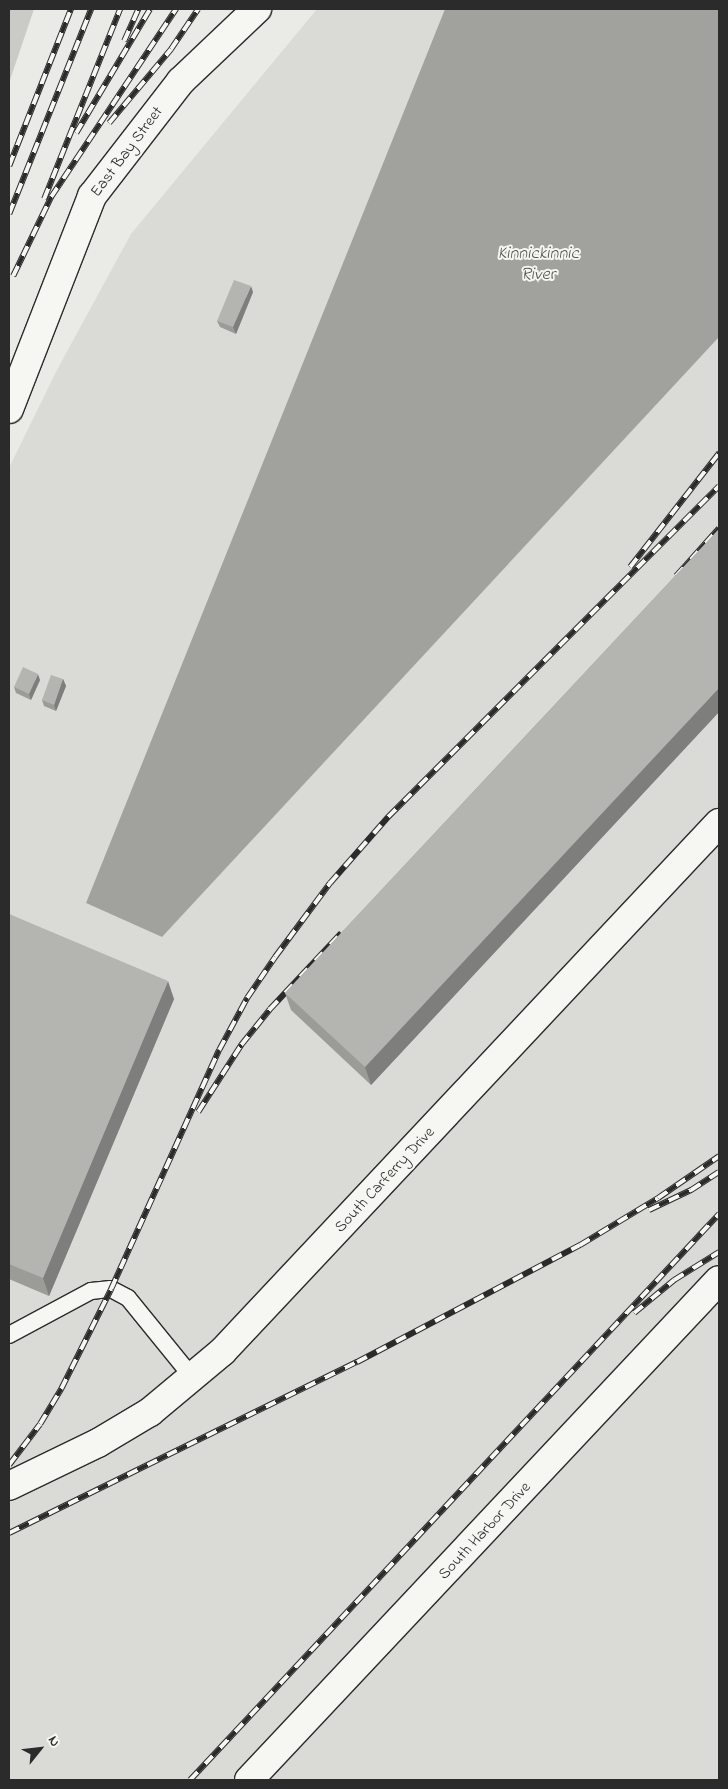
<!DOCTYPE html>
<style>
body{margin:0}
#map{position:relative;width:728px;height:1789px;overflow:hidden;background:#eaeae6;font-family:"Indie Flower",sans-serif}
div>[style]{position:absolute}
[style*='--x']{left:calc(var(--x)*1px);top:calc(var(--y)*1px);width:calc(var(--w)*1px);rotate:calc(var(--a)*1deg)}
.built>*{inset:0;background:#dadad6}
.green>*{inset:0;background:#cacac7}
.water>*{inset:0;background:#a1a19e}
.roads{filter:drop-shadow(1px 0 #2b2b2b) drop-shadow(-1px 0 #2b2b2b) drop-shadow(0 1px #2b2b2b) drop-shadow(0 -1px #2b2b2b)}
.service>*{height:16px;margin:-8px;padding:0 8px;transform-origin:8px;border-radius:8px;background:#f6f6f2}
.minor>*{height:28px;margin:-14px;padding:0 14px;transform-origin:14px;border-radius:14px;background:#f6f6f2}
.rail>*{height:5.5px;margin-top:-2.75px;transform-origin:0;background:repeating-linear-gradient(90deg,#f6f6f2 0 11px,#2b2b2b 0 22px);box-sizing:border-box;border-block:1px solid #2b2b2b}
.wall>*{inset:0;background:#9b9b98}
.shaded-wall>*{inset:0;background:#7e7e7c}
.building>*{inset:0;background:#b4b4b1}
span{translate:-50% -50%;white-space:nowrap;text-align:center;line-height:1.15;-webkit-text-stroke:4px #f6f6f2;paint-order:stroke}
.street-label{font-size:16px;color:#2b2b2b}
.water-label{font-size:18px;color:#545453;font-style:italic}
.frame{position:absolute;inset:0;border:10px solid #2b2b2b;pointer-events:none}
.north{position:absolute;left:15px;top:1724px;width:50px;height:50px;-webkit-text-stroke:4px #f6f6f2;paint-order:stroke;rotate:61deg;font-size:14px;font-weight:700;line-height:20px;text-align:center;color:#2b2b2b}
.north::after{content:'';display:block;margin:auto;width:18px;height:22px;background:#2b2b2b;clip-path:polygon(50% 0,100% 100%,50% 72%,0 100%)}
</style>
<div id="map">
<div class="built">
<i style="clip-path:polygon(317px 9px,445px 9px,86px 903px,162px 937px,719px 337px,719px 1780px,9px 1780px,9px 468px,57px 370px,131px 234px)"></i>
</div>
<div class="green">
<i style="clip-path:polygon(9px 9px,34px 9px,9px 83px)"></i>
</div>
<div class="water">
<i style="clip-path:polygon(445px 9px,719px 9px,719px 337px,162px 937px,86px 903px)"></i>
</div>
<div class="roads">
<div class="service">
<i style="--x:9;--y:1335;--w:93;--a:-28.2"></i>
<i style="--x:91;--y:1291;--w:20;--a:-6"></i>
<i style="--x:111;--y:1289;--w:19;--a:28"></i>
<i style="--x:128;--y:1298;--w:103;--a:50.9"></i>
</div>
<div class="minor">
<i style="--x:9;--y:409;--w:229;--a:-68.7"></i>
<i style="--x:92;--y:196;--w:145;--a:-52.3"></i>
<i style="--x:181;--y:81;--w:105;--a:-43.5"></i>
<i style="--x:9;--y:1486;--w:99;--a:-25.8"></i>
<i style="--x:98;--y:1443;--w:61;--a:-30.8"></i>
<i style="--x:150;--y:1412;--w:94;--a:-39.8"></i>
<i style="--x:222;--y:1352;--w:726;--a:-46.79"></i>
<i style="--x:249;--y:1780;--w:686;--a:-46.77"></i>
</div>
</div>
<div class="rail">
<i style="--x:124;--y:41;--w:35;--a:-66"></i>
<i style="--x:109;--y:123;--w:97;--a:-50"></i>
<i style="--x:171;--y:49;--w:48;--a:-56"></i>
<i style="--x:76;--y:133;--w:144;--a:-59.2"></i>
<i style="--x:9;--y:166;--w:169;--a:-68.5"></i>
<i style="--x:44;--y:199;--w:205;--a:-68.2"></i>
<i style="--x:9;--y:214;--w:221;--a:-68.2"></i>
<i style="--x:13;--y:276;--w:88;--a:-64.3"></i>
<i style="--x:51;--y:197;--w:226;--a:-56.4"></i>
<i style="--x:630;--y:567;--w:145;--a:-52"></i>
<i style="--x:676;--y:576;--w:64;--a:-48.1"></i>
<i style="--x:198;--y:1112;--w:80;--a:-57.3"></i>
<i style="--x:241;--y:1045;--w:46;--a:-51.1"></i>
<i style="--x:270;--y:1009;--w:104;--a:-46.9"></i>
<i style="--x:649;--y:1210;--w:47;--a:-25.5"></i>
<i style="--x:691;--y:1190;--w:33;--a:-33"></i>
<i style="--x:634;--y:1313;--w:52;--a:-39.5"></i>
<i style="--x:674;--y:1280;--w:53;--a:-31.9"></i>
<i style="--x:9;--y:1465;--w:51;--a:-52.9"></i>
<i style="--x:40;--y:1424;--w:41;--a:-59"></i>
<i style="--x:61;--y:1389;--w:112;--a:-63.4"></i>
<i style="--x:111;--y:1289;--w:262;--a:-65.7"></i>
<i style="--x:219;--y:1050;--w:59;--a:-61.7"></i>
<i style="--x:247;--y:998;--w:50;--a:-55.7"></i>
<i style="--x:275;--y:957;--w:92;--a:-53.4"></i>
<i style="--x:330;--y:883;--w:88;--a:-48.7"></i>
<i style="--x:388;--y:817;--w:468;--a:-45"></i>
<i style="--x:9;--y:1533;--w:388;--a:-26.2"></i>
<i style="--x:357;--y:1362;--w:252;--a:-27.7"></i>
<i style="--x:580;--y:1245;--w:91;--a:-31.1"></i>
<i style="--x:658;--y:1198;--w:74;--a:-34.5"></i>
<i style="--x:190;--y:1780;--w:775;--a:-46.94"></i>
</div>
<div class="wall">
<i style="clip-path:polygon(253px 292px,236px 334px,220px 327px,217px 321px)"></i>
<i style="clip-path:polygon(719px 529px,719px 712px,371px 1085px,291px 1010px,285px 993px)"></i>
<i style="clip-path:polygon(63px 679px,66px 686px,56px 711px,44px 706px,42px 700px)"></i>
<i style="clip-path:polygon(40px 680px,31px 700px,16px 693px,14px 687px)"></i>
<i style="clip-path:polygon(9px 914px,174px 999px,49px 1296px,9px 1279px)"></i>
</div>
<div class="shaded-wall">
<i style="clip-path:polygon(251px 286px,253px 292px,236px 334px,233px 327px)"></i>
<i style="clip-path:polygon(38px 674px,40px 680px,31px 700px,29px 694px)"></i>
<i style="clip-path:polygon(63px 679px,66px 686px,56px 711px,54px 705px)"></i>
<i style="clip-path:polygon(719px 688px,719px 712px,371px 1085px,365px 1067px)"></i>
<i style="clip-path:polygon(168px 981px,174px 999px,49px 1296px,43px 1278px)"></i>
</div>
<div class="building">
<i style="clip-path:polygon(234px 280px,251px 286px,233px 327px,217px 321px)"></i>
<i style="clip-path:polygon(719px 529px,719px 688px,365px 1067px,285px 993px)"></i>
<i style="clip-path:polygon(23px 667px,38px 674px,29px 694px,14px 687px)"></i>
<i style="clip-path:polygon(51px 675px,63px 679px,54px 705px,42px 700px)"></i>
<i style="clip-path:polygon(9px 914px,168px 981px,43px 1278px,9px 1264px)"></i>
</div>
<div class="street-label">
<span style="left:127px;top:152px;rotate:-53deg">East Bay Street</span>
<span style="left:385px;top:1180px;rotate:-47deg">South Carferry Drive</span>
<span style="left:485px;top:1531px;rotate:-47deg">South Harbor Drive</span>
</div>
<div class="water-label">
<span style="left:538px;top:265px">Kinnickinnic<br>River</span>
</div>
<div class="frame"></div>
<div class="north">N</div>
</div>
